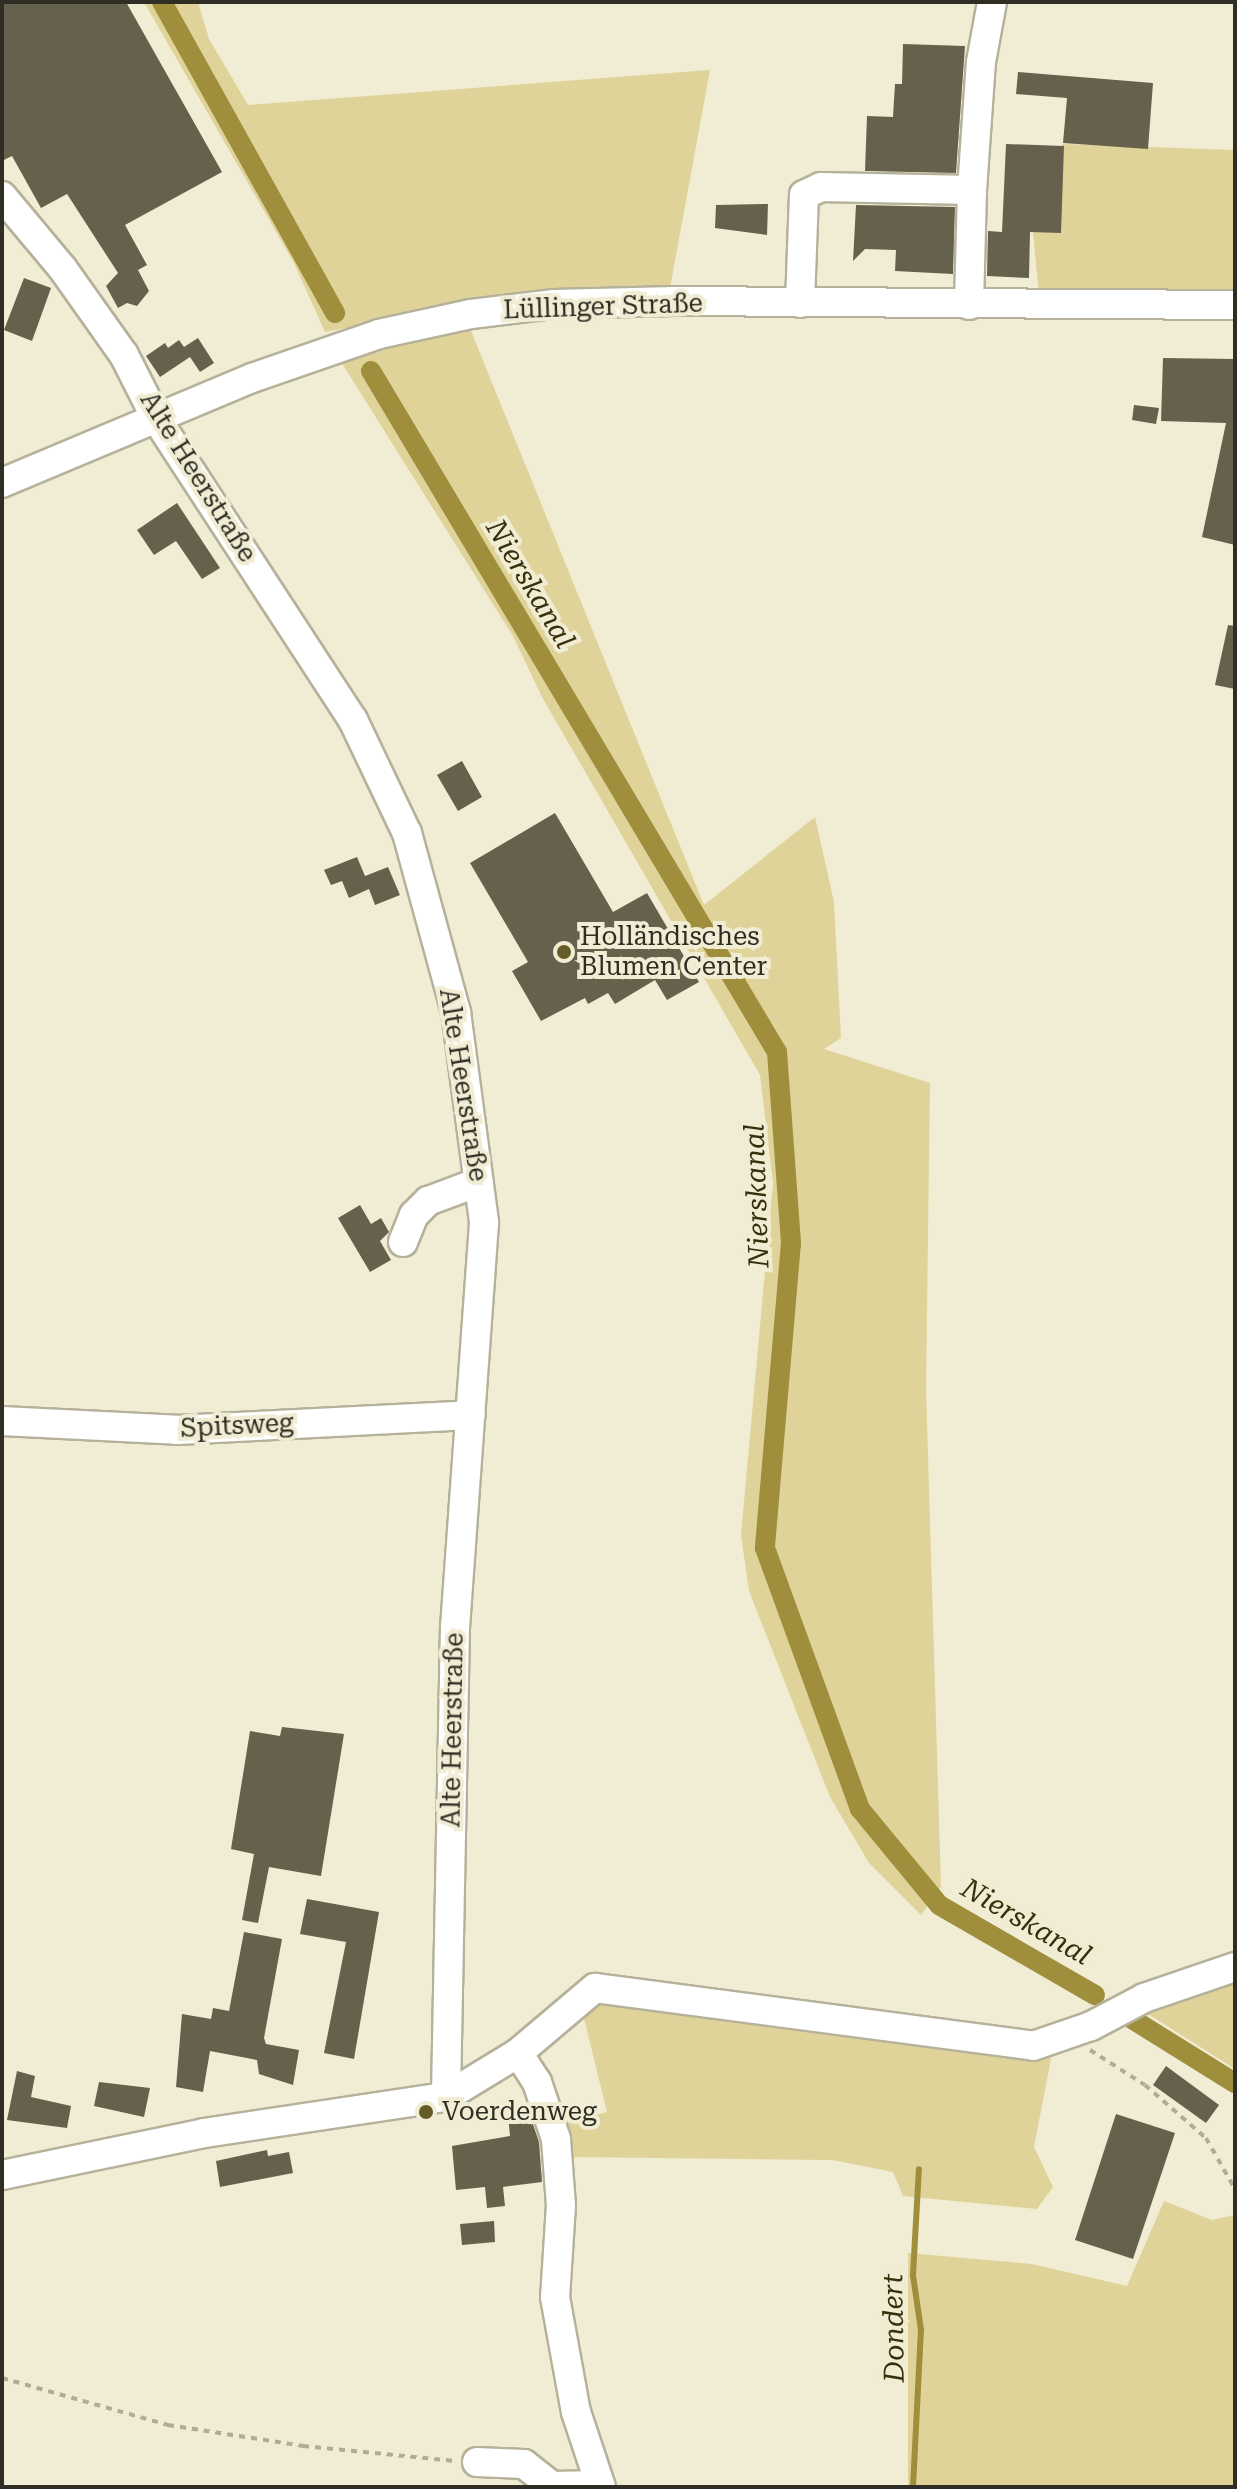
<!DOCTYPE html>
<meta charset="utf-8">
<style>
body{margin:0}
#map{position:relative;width:1237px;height:2489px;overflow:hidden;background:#f1ecd4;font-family:"Roboto Serif",serif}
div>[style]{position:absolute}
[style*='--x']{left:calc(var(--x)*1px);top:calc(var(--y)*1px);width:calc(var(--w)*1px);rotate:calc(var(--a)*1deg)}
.green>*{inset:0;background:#dfd399}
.stream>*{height:6px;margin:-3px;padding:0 3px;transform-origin:3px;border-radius:3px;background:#9f8e3c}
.canal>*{height:20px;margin:-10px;padding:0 10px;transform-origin:10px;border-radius:10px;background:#9f8e3c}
.building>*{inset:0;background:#66614c}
.path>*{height:4px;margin-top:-2px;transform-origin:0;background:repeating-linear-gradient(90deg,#b0ac99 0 6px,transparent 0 12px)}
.roads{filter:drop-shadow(2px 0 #b5b19a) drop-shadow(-2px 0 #b5b19a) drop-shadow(0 2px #b5b19a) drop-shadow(0 -2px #b5b19a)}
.minor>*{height:28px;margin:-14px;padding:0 14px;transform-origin:14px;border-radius:14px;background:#fff}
.dots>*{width:22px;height:22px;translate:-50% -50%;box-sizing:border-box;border:4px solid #f1ecd4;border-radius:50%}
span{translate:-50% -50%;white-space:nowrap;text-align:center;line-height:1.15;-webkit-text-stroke:8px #f1ecd4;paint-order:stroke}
.street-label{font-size:26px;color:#2f2d24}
.poi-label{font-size:26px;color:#2f2d24}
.left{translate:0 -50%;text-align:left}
.water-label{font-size:28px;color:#38300c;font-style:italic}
.frame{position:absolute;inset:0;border:4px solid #2f2d24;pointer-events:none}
</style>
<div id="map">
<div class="green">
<i style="clip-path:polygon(144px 2px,198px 2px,209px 39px,248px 105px,710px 70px,668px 299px,459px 306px,325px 332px,294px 263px)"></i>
<i style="clip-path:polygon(1062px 144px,1235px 150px,1235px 305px,1040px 306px,1033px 232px,1059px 231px)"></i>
<i style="clip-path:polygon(469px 326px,704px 905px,815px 817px,834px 902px,841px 1038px,824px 1049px,930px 1083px,926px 1388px,941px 1887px,921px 1915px,869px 1863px,830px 1797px,749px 1591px,741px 1535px,773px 1183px,760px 1075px,542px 697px,513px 636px,338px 357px)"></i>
<i style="clip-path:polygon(1235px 1962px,1235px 2069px,1137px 2007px)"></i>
<i style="clip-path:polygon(599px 1993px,1044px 2054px,1051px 2059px,1034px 2147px,1053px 2187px,1037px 2209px,903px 2196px,893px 2172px,832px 2160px,571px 2157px,560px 2125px,607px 2112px,581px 2006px)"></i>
<i style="clip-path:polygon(1164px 2201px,1212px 2220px,1235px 2215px,1235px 2487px,908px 2487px,908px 2253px,1032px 2264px,1127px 2286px)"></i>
</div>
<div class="stream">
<i style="--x:913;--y:2487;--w:157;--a:-87.1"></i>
<i style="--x:921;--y:2330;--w:56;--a:-98.3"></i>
<i style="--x:913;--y:2275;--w:106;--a:-86.8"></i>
</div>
<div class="canal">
<i style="--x:162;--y:2;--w:356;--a:60.9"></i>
<i style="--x:371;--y:371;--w:793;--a:59.2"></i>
<i style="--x:777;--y:1052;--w:192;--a:85.8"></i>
<i style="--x:791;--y:1243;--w:306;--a:94.9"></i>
<i style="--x:765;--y:1548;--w:278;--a:70"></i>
<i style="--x:860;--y:1809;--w:124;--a:50.5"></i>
<i style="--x:939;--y:1905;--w:180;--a:30"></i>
<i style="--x:1132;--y:2019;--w:121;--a:31.9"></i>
</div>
<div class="building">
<i style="clip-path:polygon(2px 2px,126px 2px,222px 172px,125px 225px,147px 265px,138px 270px,149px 291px,137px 306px,127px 303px,118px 308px,106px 286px,118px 273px,67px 194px,41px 208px,12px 156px,2px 161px)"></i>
<i style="clip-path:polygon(903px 44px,965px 46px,956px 173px,865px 171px,867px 116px,893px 117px,895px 84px,902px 84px)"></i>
<i style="clip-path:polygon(1018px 72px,1153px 83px,1148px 149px,1063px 143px,1067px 98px,1016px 94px)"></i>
<i style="clip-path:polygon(1006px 144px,1064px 146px,1061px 233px,1030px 232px,1029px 278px,987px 276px,988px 231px,1002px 232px)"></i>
<i style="clip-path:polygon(768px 204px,767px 235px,715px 228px,716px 205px)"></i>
<i style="clip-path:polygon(856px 205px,955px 207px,953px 274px,895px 271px,896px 250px,865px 249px,853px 261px)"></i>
<i style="clip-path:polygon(24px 278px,51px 288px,32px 341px,4px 330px)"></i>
<i style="clip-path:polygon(198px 338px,214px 363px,200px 372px,190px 357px,160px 377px,146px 356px,165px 343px,168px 348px,179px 340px,184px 347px)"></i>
<i style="clip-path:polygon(1163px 358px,1235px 359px,1235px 545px,1202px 537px,1226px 423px,1161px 421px)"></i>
<i style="clip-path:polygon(1134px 405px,1159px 408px,1156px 424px,1132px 420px)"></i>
<i style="clip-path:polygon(177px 503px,220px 568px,202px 579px,176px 541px,154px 555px,137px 530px)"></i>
<i style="clip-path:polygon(1228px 625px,1235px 626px,1235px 689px,1215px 685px)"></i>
<i style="clip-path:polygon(462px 761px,482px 797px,458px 811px,437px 775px)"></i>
<i style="clip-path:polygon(555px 813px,613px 912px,647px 893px,699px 982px,667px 1000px,655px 980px,615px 1004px,608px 993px,588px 1004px,585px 998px,541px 1021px,512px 971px,528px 962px,470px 863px)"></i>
<i style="clip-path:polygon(357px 857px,365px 876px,388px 867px,400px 895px,375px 905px,369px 889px,349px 898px,342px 881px,331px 885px,324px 870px)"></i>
<i style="clip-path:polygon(360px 1205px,371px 1224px,381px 1218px,389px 1232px,380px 1241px,391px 1260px,370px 1272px,338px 1218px)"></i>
<i style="clip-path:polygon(282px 1727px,344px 1734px,321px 1876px,269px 1867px,258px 1923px,242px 1920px,254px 1854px,231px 1849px,250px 1731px,280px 1736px)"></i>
<i style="clip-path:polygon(307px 1899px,379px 1912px,354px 2059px,324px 2053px,346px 1942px,300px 1934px)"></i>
<i style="clip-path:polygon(244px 1932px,282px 1939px,264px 2038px,266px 2044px,299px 2050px,293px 2085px,259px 2074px,257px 2060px,210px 2051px,203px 2092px,176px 2087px,182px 2014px,211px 2019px,213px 2008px,229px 2011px)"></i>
<i style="clip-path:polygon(1166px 2066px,1219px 2105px,1206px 2123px,1153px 2085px)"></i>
<i style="clip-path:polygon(17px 2071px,35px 2076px,31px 2097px,71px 2106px,67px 2128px,7px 2120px)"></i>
<i style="clip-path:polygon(99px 2082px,150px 2088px,144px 2117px,94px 2106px)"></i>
<i style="clip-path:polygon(529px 2113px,539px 2142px,542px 2182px,503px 2187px,505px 2206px,487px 2208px,485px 2187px,456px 2190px,452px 2146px,510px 2136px,508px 2115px)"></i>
<i style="clip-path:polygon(1116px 2114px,1175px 2133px,1133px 2259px,1075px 2240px)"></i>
<i style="clip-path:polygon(267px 2150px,268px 2156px,289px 2152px,293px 2173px,220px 2187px,216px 2161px)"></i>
<i style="clip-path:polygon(494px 2221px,495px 2242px,462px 2245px,460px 2224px)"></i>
</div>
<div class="path">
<i style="--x:1090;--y:2050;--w:65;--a:32.5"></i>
<i style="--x:1145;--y:2085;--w:81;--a:41"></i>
<i style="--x:1206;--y:2138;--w:59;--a:60.4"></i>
<i style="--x:2;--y:2378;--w:173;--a:15.8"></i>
<i style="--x:168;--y:2425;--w:137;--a:8.8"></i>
<i style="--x:303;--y:2446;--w:153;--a:5.6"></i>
</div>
<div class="roads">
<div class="minor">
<i style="--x:972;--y:190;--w:128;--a:-86"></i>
<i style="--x:981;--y:62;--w:61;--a:-79.6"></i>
<i style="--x:2;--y:196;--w:95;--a:50.1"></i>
<i style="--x:63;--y:269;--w:105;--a:54.7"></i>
<i style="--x:124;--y:355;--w:71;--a:63.1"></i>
<i style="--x:156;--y:418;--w:361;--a:56.9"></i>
<i style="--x:353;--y:720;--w:125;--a:64.5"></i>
<i style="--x:407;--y:833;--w:186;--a:74.7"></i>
<i style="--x:456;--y:1012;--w:213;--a:82.4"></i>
<i style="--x:484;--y:1223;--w:404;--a:94.1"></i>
<i style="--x:455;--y:1626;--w:471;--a:91.1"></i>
<i style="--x:800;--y:303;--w:108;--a:-87.9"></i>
<i style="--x:804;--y:195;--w:19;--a:-25"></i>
<i style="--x:821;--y:187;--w:151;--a:1.1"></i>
<i style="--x:972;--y:190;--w:115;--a:91.5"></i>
<i style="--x:2;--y:483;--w:271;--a:-22.8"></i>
<i style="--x:252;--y:378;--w:134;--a:-19.1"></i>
<i style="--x:379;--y:334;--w:94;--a:-12.3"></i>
<i style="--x:471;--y:314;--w:84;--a:-6.9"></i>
<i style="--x:554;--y:304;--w:121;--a:-1.4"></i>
<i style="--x:675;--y:301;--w:560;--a:0.41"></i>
<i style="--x:403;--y:1242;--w:29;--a:-68"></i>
<i style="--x:414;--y:1215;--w:20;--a:-45"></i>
<i style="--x:428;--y:1201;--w:54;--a:-20.4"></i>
<i style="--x:2;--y:1421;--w:175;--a:2.9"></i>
<i style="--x:177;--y:1430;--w:294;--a:-2.9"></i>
<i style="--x:518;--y:2053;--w:35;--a:57"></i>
<i style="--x:537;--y:2082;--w:60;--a:71.6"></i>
<i style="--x:556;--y:2139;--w:66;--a:85.7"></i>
<i style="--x:561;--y:2205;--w:92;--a:93.7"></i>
<i style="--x:555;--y:2297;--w:117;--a:79.7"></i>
<i style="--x:576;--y:2412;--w:79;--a:71.6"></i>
<i style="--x:2;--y:2175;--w:206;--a:-11.7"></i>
<i style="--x:204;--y:2133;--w:245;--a:-8.5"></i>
<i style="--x:446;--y:2097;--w:84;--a:-31.4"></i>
<i style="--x:518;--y:2053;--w:101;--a:-40.2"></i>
<i style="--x:595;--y:1988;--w:442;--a:7.5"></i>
<i style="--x:1033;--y:2046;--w:61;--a:-19"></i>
<i style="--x:1091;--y:2026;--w:60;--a:-27.8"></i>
<i style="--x:1144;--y:1998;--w:96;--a:-18.8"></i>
<i style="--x:477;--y:2462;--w:47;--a:2.4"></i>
<i style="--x:524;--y:2464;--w:36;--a:38"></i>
<i style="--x:552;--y:2486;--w:48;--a:-1.2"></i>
</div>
</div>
<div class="dots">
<i style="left:564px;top:952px;background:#665c28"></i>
<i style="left:426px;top:2112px;background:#665c28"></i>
</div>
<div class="street-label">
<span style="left:603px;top:307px;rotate:-2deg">Lüllinger Straße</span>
<span style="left:198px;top:477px;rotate:58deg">Alte Heerstraße</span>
<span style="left:463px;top:1085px;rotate:81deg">Alte Heerstraße</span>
<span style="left:237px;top:1426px;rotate:-3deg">Spitsweg</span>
<span style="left:453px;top:1730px;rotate:-89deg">Alte Heerstraße</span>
</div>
<div class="poi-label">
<span class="left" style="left:580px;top:952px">Holländisches<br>Blumen Center</span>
<span class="left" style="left:442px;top:2112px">Voerdenweg</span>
</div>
<div class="water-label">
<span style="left:530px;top:584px;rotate:59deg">Nierskanal</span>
<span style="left:757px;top:1196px;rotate:-92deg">Nierskanal</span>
<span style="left:1026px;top:1922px;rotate:30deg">Nierskanal</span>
<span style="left:894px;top:2328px;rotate:-91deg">Dondert</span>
</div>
<div class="frame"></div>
</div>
